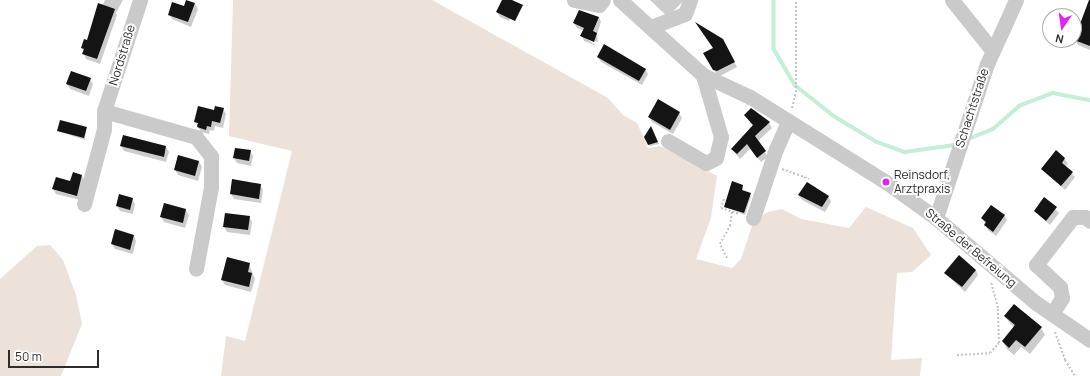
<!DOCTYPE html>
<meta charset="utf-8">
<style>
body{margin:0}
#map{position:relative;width:1090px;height:376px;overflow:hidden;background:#fff;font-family:Manrope,sans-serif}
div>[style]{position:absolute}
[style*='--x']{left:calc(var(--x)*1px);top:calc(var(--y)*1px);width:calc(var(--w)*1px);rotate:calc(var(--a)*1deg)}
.green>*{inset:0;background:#ece2d9}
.shadow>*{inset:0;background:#0003}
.stream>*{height:3.5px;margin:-1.75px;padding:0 1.75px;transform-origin:1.75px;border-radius:1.75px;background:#c4eed5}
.building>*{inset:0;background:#141414}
.path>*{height:2px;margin-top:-1px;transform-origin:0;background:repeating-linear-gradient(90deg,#c4c4c4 0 2px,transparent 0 4px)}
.minor>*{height:15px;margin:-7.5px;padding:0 7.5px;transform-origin:7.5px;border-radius:7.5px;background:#cacaca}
.dots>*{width:11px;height:11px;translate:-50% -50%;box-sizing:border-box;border:2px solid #fff;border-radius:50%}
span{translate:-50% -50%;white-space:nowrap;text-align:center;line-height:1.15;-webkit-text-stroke:4px #fff;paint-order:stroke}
.street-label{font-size:12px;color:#2d2d2d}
.poi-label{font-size:12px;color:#2d2d2d}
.left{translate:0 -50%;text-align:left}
.north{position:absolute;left:1042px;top:8px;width:40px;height:40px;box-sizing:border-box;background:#fff;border:1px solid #ababab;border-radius:50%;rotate:193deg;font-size:11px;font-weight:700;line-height:16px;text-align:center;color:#2d2d2d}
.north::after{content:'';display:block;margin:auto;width:14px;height:18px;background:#e720f4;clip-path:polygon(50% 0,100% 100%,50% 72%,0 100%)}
.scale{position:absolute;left:8px;top:350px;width:91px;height:18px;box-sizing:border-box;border:2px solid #2d2d2d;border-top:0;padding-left:5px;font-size:12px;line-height:14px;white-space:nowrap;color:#2d2d2d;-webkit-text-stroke:3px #fff;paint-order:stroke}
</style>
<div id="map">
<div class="green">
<i style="clip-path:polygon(233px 0,432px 0,608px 98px,623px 115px,637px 123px,648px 148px,660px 146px,717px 176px,711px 218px,696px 259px,732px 268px,741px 259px,754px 220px,768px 212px,782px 209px,801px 219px,849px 228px,866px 207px,913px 228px,931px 255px,912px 272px,897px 273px,891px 360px,922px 358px,920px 376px,221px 376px,226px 336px,245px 341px,292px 151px,229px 136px)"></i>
<i style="clip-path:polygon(50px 245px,63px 260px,76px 295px,82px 324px,61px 376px,0 376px,0 279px,37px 246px)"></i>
</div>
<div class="shadow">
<i style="clip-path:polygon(105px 0,123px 0,116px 13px,117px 15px,100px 64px,86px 59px,82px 48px,87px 41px)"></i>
<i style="clip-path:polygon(503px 0,510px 0,515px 6px,509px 21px,500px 17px,497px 12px)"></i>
<i style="clip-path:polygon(650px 0,684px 0,668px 17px)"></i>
<i style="clip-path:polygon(187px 1px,195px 4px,198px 9px,191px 27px,172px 19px,169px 14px,185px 7px)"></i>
<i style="clip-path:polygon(599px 17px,601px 22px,597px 34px,598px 42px,584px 37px,597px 46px,584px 41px,582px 36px,584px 31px,577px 28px,574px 23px)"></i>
<i style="clip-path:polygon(1090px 18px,1090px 50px,1078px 45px,1075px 40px)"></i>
<i style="clip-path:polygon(697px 25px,722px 40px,737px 67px,720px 76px,717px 75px,705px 53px,714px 48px)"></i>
<i style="clip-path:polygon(598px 57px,645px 69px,648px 74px,642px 85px,601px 62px)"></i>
<i style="clip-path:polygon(90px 79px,93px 84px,89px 96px,70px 89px,67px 84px)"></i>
<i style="clip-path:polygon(223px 109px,226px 114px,223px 128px,215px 126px,214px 131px,210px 130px,209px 134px,201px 132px,195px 122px)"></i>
<i style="clip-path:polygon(679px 113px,682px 118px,673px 134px,652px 122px,649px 117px)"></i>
<i style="clip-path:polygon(745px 115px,769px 123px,772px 128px,758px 141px,768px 157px,761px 162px,750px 149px,740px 159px,732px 149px,753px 126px)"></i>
<i style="clip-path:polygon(86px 128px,85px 140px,58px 131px)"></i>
<i style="clip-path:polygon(651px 128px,659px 144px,650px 146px,648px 144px)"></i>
<i style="clip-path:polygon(121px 146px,166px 147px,169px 152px,166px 162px,124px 151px)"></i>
<i style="clip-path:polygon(250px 151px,253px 156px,251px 166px,237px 163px,234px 158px)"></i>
<i style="clip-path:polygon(1056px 152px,1065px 159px,1068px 164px,1065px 167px,1075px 177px,1065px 190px,1042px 169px)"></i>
<i style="clip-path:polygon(199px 161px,202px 167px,198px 181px,178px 175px,175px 170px)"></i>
<i style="clip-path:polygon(82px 176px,85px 181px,80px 200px,56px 194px,53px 189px)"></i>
<i style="clip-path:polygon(233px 180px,260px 185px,263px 190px,261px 203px,234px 199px,231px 194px)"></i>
<i style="clip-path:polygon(807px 183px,829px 197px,831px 202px,825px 212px,802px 200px,799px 196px)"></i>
<i style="clip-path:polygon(743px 186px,743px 191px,751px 196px,745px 215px,725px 207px)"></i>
<i style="clip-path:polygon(132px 199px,135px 204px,133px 214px,120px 211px,117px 206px)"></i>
<i style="clip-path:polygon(1045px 199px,1059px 213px,1050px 225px,1035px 211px)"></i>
<i style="clip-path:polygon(186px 210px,189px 215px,185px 228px,164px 222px,161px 217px)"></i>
<i style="clip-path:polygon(1004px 215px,1007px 220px,996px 236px,988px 230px,982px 218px)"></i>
<i style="clip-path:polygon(249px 217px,252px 222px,250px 235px,227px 232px,224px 227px)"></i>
<i style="clip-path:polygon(134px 236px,136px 241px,133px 254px,115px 249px,112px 244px)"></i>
<i style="clip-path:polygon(249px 264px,255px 279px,251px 292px,225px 285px,222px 280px)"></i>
<i style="clip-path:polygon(976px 270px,978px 275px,965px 292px,945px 273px)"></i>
<i style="clip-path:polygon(1005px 317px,1041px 328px,1045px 335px,1030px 354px,1021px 347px,1014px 355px,1007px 349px,1003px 342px,1014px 328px)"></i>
</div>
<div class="stream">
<i style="--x:774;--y:0;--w:49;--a:90"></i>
<i style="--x:774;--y:49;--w:42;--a:59.7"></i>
<i style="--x:795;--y:85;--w:50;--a:38.5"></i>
<i style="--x:834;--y:116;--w:50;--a:31.2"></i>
<i style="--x:877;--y:142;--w:30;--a:20"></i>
<i style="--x:905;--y:152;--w:50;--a:-8"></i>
<i style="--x:966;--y:140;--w:29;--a:-22"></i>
<i style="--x:993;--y:129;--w:35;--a:-41"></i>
<i style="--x:1019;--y:106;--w:36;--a:-21"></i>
<i style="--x:1053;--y:93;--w:38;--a:11"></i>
</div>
<div class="building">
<i style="clip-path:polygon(186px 0,195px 3px,188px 22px,168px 15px,172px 2px,184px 6px)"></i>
<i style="clip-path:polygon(502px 0,512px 0,523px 5px,515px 21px,496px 12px)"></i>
<i style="clip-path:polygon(1089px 0,1090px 0,1090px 46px,1074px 40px)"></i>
<i style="clip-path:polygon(98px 3px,115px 9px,97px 59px,82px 54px,84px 49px,81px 48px,84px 39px,87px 40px)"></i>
<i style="clip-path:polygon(579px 10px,599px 17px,593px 31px,597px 33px,594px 42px,580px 36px,584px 28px,573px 23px)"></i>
<i style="clip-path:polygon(695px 22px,723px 39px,735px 62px,717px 71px,713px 70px,703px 53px,713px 48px)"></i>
<i style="clip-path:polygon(604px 44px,646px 69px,639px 81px,597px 57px)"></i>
<i style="clip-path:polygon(71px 71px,91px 78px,86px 91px,66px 84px)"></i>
<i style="clip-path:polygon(658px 99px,680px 112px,670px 130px,648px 117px)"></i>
<i style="clip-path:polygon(198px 106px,214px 110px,215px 106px,224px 108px,220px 123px,212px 121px,211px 127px,207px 126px,206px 130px,197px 127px,198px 123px,194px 122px)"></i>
<i style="clip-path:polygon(751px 108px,770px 122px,755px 136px,766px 151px,757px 158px,747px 144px,737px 154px,731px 149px,753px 125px,744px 115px)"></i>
<i style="clip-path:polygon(60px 120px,87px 127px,84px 138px,57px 131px)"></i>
<i style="clip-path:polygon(651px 126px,658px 142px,648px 145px,644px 137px)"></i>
<i style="clip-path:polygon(123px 135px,166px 146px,164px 157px,120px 146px)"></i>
<i style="clip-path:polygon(235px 148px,251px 150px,249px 161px,233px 158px)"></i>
<i style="clip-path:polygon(1056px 150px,1065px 158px,1062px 163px,1073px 172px,1061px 186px,1041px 169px)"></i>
<i style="clip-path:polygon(178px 155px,199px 161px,195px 176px,174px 170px)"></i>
<i style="clip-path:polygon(73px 172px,82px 175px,77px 196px,52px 189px,56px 177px,70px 181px)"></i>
<i style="clip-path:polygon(232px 179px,261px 184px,259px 199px,230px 194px)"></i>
<i style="clip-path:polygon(732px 181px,743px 185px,742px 190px,751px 193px,744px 213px,724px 207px)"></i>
<i style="clip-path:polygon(807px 182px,829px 196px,822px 207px,798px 195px)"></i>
<i style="clip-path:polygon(119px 194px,133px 198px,130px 210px,116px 206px)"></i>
<i style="clip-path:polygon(1044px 197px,1057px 207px,1046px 221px,1034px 211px)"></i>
<i style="clip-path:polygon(164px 203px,186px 209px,183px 223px,160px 217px)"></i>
<i style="clip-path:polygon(991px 205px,1005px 215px,993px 232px,984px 225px,986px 222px,981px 218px)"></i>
<i style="clip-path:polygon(225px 213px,250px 216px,248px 230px,223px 227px)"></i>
<i style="clip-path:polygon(115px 229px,134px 235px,130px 250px,111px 244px)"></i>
<i style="clip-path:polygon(959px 255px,976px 270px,962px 287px,944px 273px)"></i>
<i style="clip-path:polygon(227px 257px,250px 263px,248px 272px,252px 273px,249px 287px,221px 280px)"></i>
<i style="clip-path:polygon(1014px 304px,1042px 327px,1025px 347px,1016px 340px,1009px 348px,1002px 341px,1015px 325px,1004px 316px)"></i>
</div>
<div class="path">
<i style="--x:792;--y:108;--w:16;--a:-76"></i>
<i style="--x:796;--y:92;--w:92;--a:-90"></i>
<i style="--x:782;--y:169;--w:29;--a:20"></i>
<i style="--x:724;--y:199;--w:9;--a:108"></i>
<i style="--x:721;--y:208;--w:20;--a:18"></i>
<i style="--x:727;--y:258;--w:16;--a:-117"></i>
<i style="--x:720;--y:244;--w:21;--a:-61"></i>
<i style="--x:730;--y:226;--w:15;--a:-82"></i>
<i style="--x:1055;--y:332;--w:30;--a:70"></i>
<i style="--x:1065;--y:360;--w:19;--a:58"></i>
<i style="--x:957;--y:355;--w:33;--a:-3"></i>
<i style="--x:990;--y:353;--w:13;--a:-48"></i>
<i style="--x:999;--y:343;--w:35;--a:-92"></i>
<i style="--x:998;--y:308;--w:27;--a:-105"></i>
</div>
<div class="minor">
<i style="--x:574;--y:0;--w:25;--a:11"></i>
<i style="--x:599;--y:5;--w:6;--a:-51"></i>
<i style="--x:620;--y:0;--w:112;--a:42.1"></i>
<i style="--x:703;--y:75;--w:52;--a:25.1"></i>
<i style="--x:750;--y:97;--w:160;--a:32"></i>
<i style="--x:886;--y:182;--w:62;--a:35.8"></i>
<i style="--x:936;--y:218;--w:131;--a:40.4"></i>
<i style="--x:1036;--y:303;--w:65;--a:34.4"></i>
<i style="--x:952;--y:0;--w:64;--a:51.3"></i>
<i style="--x:651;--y:27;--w:36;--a:-21"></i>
<i style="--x:685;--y:14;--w:15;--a:-70"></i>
<i style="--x:104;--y:111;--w:117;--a:-72"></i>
<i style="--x:668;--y:141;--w:44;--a:30.1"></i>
<i style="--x:706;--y:163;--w:11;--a:-27"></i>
<i style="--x:716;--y:158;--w:22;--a:-77"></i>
<i style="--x:721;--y:137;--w:65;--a:-106.2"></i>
<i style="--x:84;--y:204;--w:78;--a:-75.1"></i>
<i style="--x:104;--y:129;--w:18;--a:-90"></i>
<i style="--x:104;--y:111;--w:96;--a:15.8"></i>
<i style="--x:196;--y:137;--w:24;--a:52"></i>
<i style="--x:211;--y:156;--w:31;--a:90"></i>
<i style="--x:211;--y:187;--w:83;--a:100.4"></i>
<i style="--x:753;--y:218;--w:73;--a:-71.6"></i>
<i style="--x:776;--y:149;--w:30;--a:-66"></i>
<i style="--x:936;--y:218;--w:162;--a:-71.7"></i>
<i style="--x:987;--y:64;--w:70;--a:-65.6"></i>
<i style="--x:1052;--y:314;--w:19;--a:-58"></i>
<i style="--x:1062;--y:298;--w:11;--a:-100"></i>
<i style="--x:1060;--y:287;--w:33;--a:-137"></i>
<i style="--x:1036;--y:265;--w:61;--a:-52.4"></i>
<i style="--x:1073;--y:217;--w:12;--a:0"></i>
<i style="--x:1085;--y:217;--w:6;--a:39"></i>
</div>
<div class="dots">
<i style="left:886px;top:182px;background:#e720f4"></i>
</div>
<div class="street-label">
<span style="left:122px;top:55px;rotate:-73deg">Nordstraße</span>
<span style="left:972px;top:108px;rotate:-72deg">Schachtstraße</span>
<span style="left:971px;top:248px;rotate:40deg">Straße der Befreiung</span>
</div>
<div class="poi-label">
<span class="left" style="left:894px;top:182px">Reinsdorf,<br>Arztpraxis</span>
</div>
<div class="north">N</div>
<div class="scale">50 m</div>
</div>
